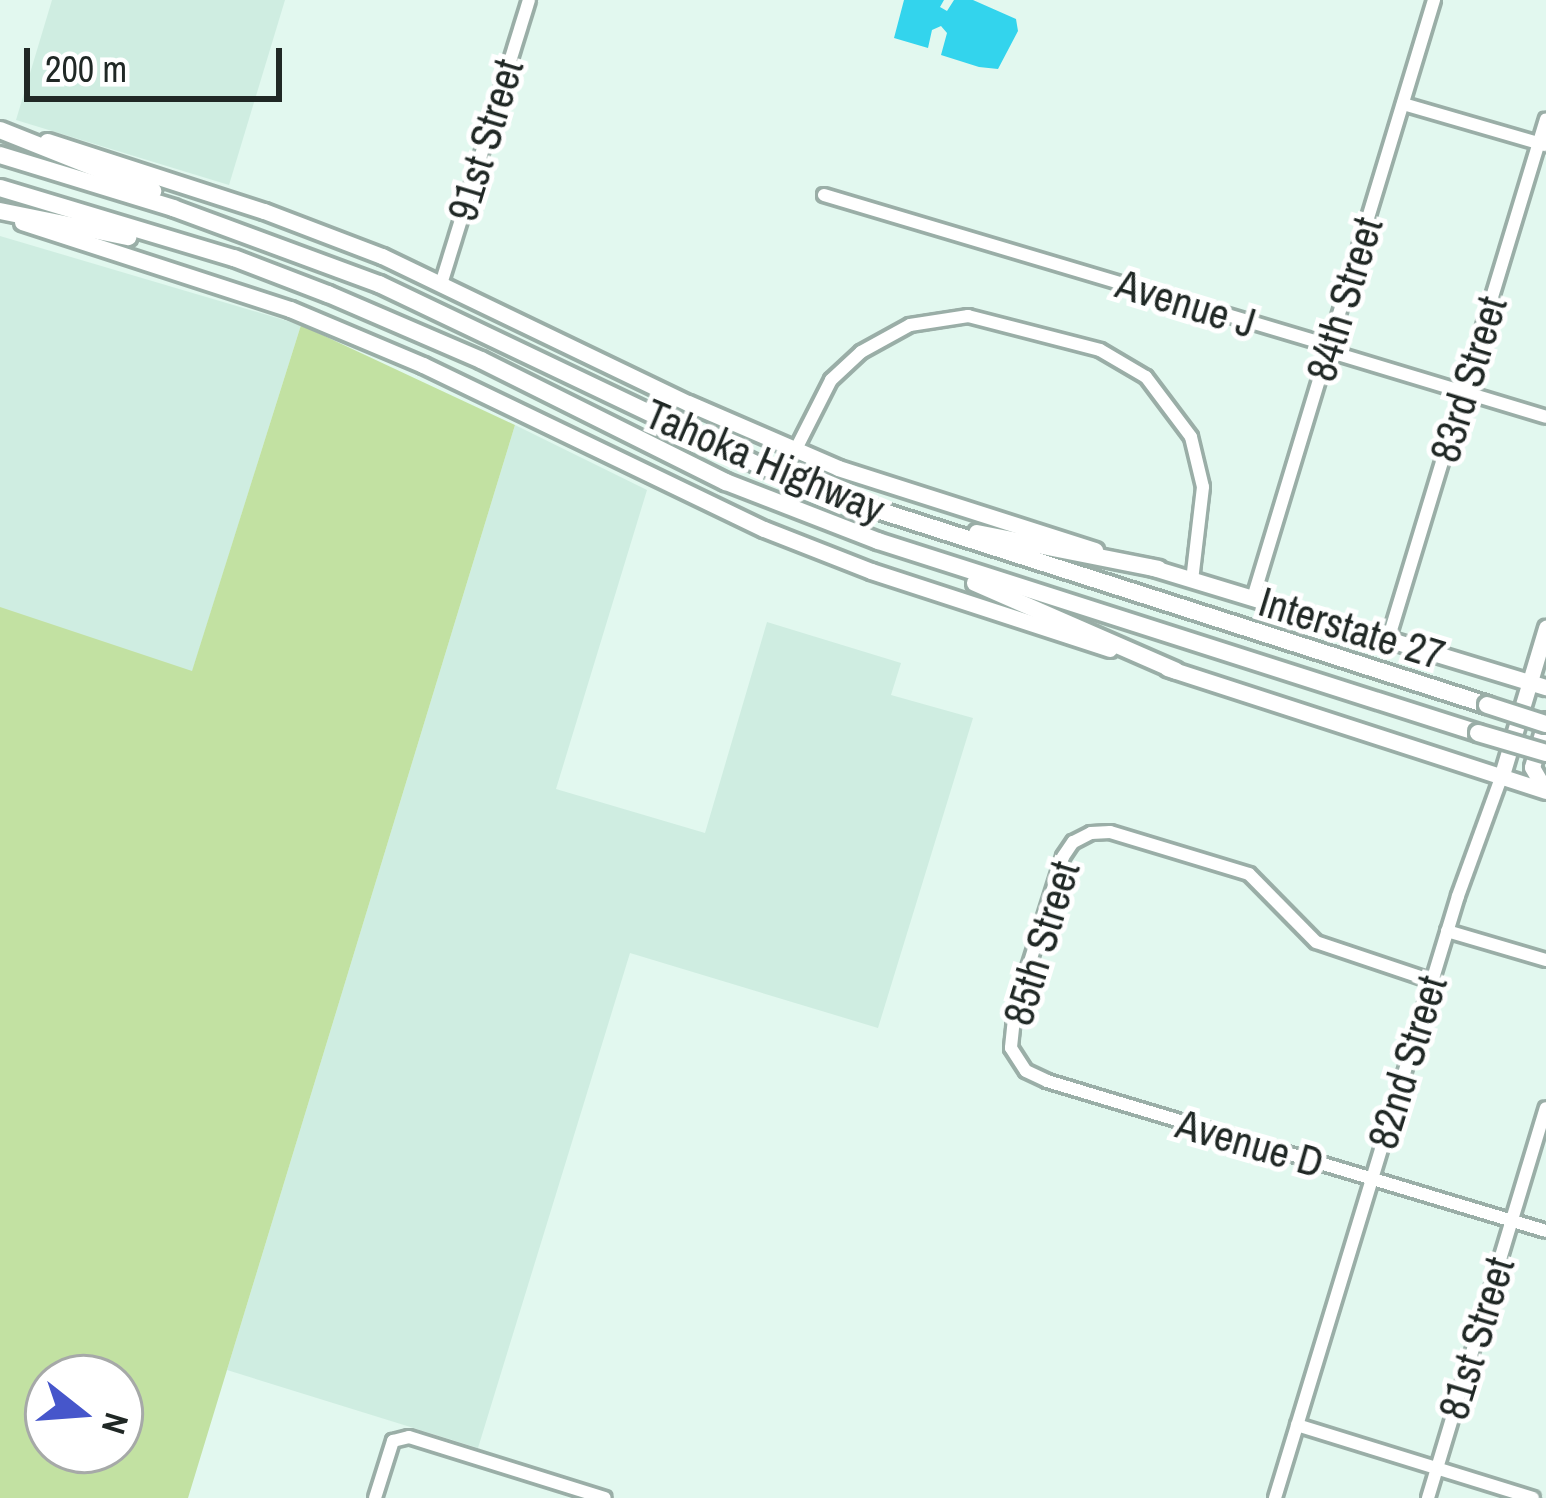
<!DOCTYPE html>
<style>
body{margin:0}
#map{position:relative;width:1546px;height:1498px;overflow:hidden;background:#e2f8ef;font-family:"Archivo Narrow",sans-serif}
div>[style]{position:absolute}
[style*='--x']{left:calc(var(--x)*1px);top:calc(var(--y)*1px);width:calc(var(--w)*1px);rotate:calc(var(--a)*1deg)}
.built>*{inset:0;background:#cfede1}
.green>*{inset:0;background:#c2e1a2}
.water>*{inset:0;background:#33d4ed}
.roads{filter:drop-shadow(3px 0 #9aaea7) drop-shadow(-3px 0 #9aaea7) drop-shadow(0 3px #9aaea7) drop-shadow(0 -3px #9aaea7)}
.minor>*{height:12px;margin:-6px;padding:0 6px;transform-origin:6px;border-radius:6px;background:#fff}
.major>*{height:15px;margin:-7.5px;padding:0 7.5px;transform-origin:7.5px;border-radius:7.5px;background:#fff}
.highway>*{height:16px;margin:-8px;padding:0 8px;transform-origin:8px;border-radius:8px;background:#fff}
.bridges{filter:drop-shadow(3px 0 #9aaea7) drop-shadow(-3px 0 #9aaea7) drop-shadow(0 3px #9aaea7) drop-shadow(0 -3px #9aaea7)}
.highway-bridge>*{height:16px;margin:-8px;padding:0 8px;transform-origin:8px;border-radius:8px;background:#fff}
span{translate:-50% -50%;white-space:nowrap;text-align:center;line-height:1.15;-webkit-text-stroke:10px #fff;paint-order:stroke}
.street-label{font-size:42px;color:#202825}
.north{position:absolute;left:24px;top:1354px;width:120px;height:120px;box-sizing:border-box;background:#fff;border:3px solid #a6a9a8;border-radius:50%;rotate:107deg;font-size:33px;font-weight:700;line-height:48px;text-align:center;color:#202825}
.north::after{content:'';display:block;margin:auto;width:42px;height:54px;background:#4656cb;clip-path:polygon(50% 0,100% 100%,50% 72%,0 100%)}
.scale{position:absolute;left:24px;top:48px;width:258px;height:54px;box-sizing:border-box;border:6px solid #202825;border-top:0;padding-left:15px;font-size:36px;line-height:42px;white-space:nowrap;color:#202825;-webkit-text-stroke:9px #fff;paint-order:stroke}
</style>
<div id="map">
<div class="built">
<i style="clip-path:polygon(52px 0,285px 0,229px 185px,16px 120px)"></i>
<i style="clip-path:polygon(0 236px,301px 325px,192px 672px,0 608px)"></i>
<i style="clip-path:polygon(515px 425px,647px 490px,556px 789px,705px 833px,767px 622px,901px 663px,891px 695px,973px 718px,878px 1028px,630px 953px,478px 1448px,227px 1370px)"></i>
</div>
<div class="green">
<i style="clip-path:polygon(evenodd,301px 325px,515px 425px,188px 1498px,0 1498px,0 607px,192px 671px,301px 325px,48px 1378px,120px 1378px,120px 1450px,48px 1450px,48px 1378px)"></i>
</div>
<div class="water">
<i style="clip-path:polygon(904px 0,944px 0,940px 7px,947px 11px,954px 0,973px 0,1016px 19px,1018px 31px,998px 69px,979px 67px,941px 55px,947px 33px,941px 26px,932px 30px,928px 48px,894px 38px)"></i>
</div>
<div class="roads">
<div class="minor">
<i style="--x:1403;--y:104;--w:148;--a:16.1"></i>
<i style="--x:824;--y:195;--w:519;--a:16.58"></i>
<i style="--x:1321;--y:343;--w:23;--a:31"></i>
<i style="--x:1341;--y:355;--w:214;--a:16.8"></i>
<i style="--x:442;--y:281;--w:294;--a:-72.8"></i>
<i style="--x:795;--y:451;--w:80;--a:-63.1"></i>
<i style="--x:831;--y:380;--w:41;--a:-43"></i>
<i style="--x:861;--y:352;--w:56;--a:-28.9"></i>
<i style="--x:910;--y:325;--w:59;--a:-8.8"></i>
<i style="--x:968;--y:316;--w:136;--a:14.4"></i>
<i style="--x:1100;--y:350;--w:53;--a:30.4"></i>
<i style="--x:1146;--y:377;--w:75;--a:53.1"></i>
<i style="--x:1191;--y:437;--w:51;--a:76.5"></i>
<i style="--x:1203;--y:487;--w:94;--a:96.7"></i>
<i style="--x:1253;--y:598;--w:625;--a:-73.16"></i>
<i style="--x:1388;--y:640;--w:544;--a:-73.13"></i>
<i style="--x:1447;--y:931;--w:103;--a:16.3"></i>
<i style="--x:1432;--y:981;--w:122;--a:-161.4"></i>
<i style="--x:1316;--y:942;--w:95;--a:-134.6"></i>
<i style="--x:1249;--y:874;--w:145;--a:-163.2"></i>
<i style="--x:1110;--y:832;--w:19;--a:177"></i>
<i style="--x:1091;--y:833;--w:20;--a:153"></i>
<i style="--x:1073;--y:842;--w:18;--a:124"></i>
<i style="--x:1063;--y:857;--w:159;--a:107.5"></i>
<i style="--x:1015;--y:1009;--w:39;--a:96"></i>
<i style="--x:1011;--y:1048;--w:27;--a:57"></i>
<i style="--x:1026;--y:1071;--w:23;--a:25"></i>
<i style="--x:1047;--y:1081;--w:521;--a:16.73"></i>
<i style="--x:1297;--y:1425;--w:247;--a:17.2"></i>
<i style="--x:375;--y:1498;--w:60;--a:-72.5"></i>
<i style="--x:393;--y:1441;--w:16;--a:-14"></i>
<i style="--x:409;--y:1437;--w:205;--a:17.3"></i>
<i style="--x:1275;--y:1498;--w:629;--a:-73.09"></i>
<i style="--x:1458;--y:896;--w:126;--a:-70"></i>
<i style="--x:1428;--y:1498;--w:407;--a:-73.2"></i>
</div>
<div class="major">
<i style="--x:47;--y:141;--w:228;--a:17.9"></i>
<i style="--x:264;--y:211;--w:126;--a:20.9"></i>
<i style="--x:382;--y:256;--w:339;--a:25.7"></i>
<i style="--x:688;--y:403;--w:163;--a:23.4"></i>
<i style="--x:838;--y:468;--w:270;--a:17.7"></i>
<i style="--x:22;--y:222;--w:282;--a:18"></i>
<i style="--x:290;--y:309;--w:144;--a:22.8"></i>
<i style="--x:423;--y:365;--w:378;--a:25.7"></i>
<i style="--x:764;--y:529;--w:115;--a:21.4"></i>
<i style="--x:871;--y:571;--w:251;--a:18.1"></i>
<i style="--x:1147;--y:566;--w:417;--a:16.9"></i>
<i style="--x:1167;--y:668;--w:398;--a:18"></i>
<i style="--x:1501;--y:778;--w:157;--a:-73.3"></i>
<i style="--x:1544;--y:788;--w:24;--a:-120"></i>
<i style="--x:1532;--y:767;--w:49;--a:-73.4"></i>
</div>
<div class="highway">
<i style="--x:0;--y:130;--w:165;--a:21.7"></i>
<i style="--x:0;--y:155;--w:181;--a:17"></i>
<i style="--x:173;--y:208;--w:220;--a:20.3"></i>
<i style="--x:379;--y:284;--w:423;--a:25.5"></i>
<i style="--x:761;--y:466;--w:111;--a:21"></i>
<i style="--x:865;--y:506;--w:653;--a:17.74"></i>
<i style="--x:0;--y:188;--w:244;--a:16.7"></i>
<i style="--x:234;--y:258;--w:101;--a:21"></i>
<i style="--x:328;--y:294;--w:167;--a:23.3"></i>
<i style="--x:481;--y:360;--w:274;--a:26.5"></i>
<i style="--x:726;--y:482;--w:163;--a:21.2"></i>
<i style="--x:878;--y:541;--w:630;--a:17.74"></i>
<i style="--x:0;--y:211;--w:131;--a:11.5"></i>
<i style="--x:977;--y:533;--w:185;--a:11.2"></i>
<i style="--x:975;--y:583;--w:219;--a:23.6"></i>
</div>
</div>
<div class="bridges">
<div class="highway-bridge">
<i style="--x:1487;--y:705;--w:62;--a:17.9"></i>
<i style="--x:1478;--y:733;--w:71;--a:16.4"></i>
</div>
</div>
<div class="street-label">
<span style="left:485px;top:140px;rotate:-73deg">91st Street</span>
<span style="left:1344px;top:299px;rotate:-73deg">84th Street</span>
<span style="left:1186px;top:303px;rotate:17deg">Avenue J</span>
<span style="left:1468px;top:379px;rotate:-73deg">83rd Street</span>
<span style="left:765px;top:461px;rotate:23deg">Tahoka Highway</span>
<span style="left:1352px;top:628px;rotate:17deg">Interstate 27</span>
<span style="left:1041px;top:943px;rotate:-73deg">85th Street</span>
<span style="left:1407px;top:1062px;rotate:-73deg">82nd Street</span>
<span style="left:1250px;top:1143px;rotate:16deg">Avenue D</span>
<span style="left:1476px;top:1338px;rotate:-73deg">81st Street</span>
</div>
<div class="north">N</div>
<div class="scale">200 m</div>
</div>
